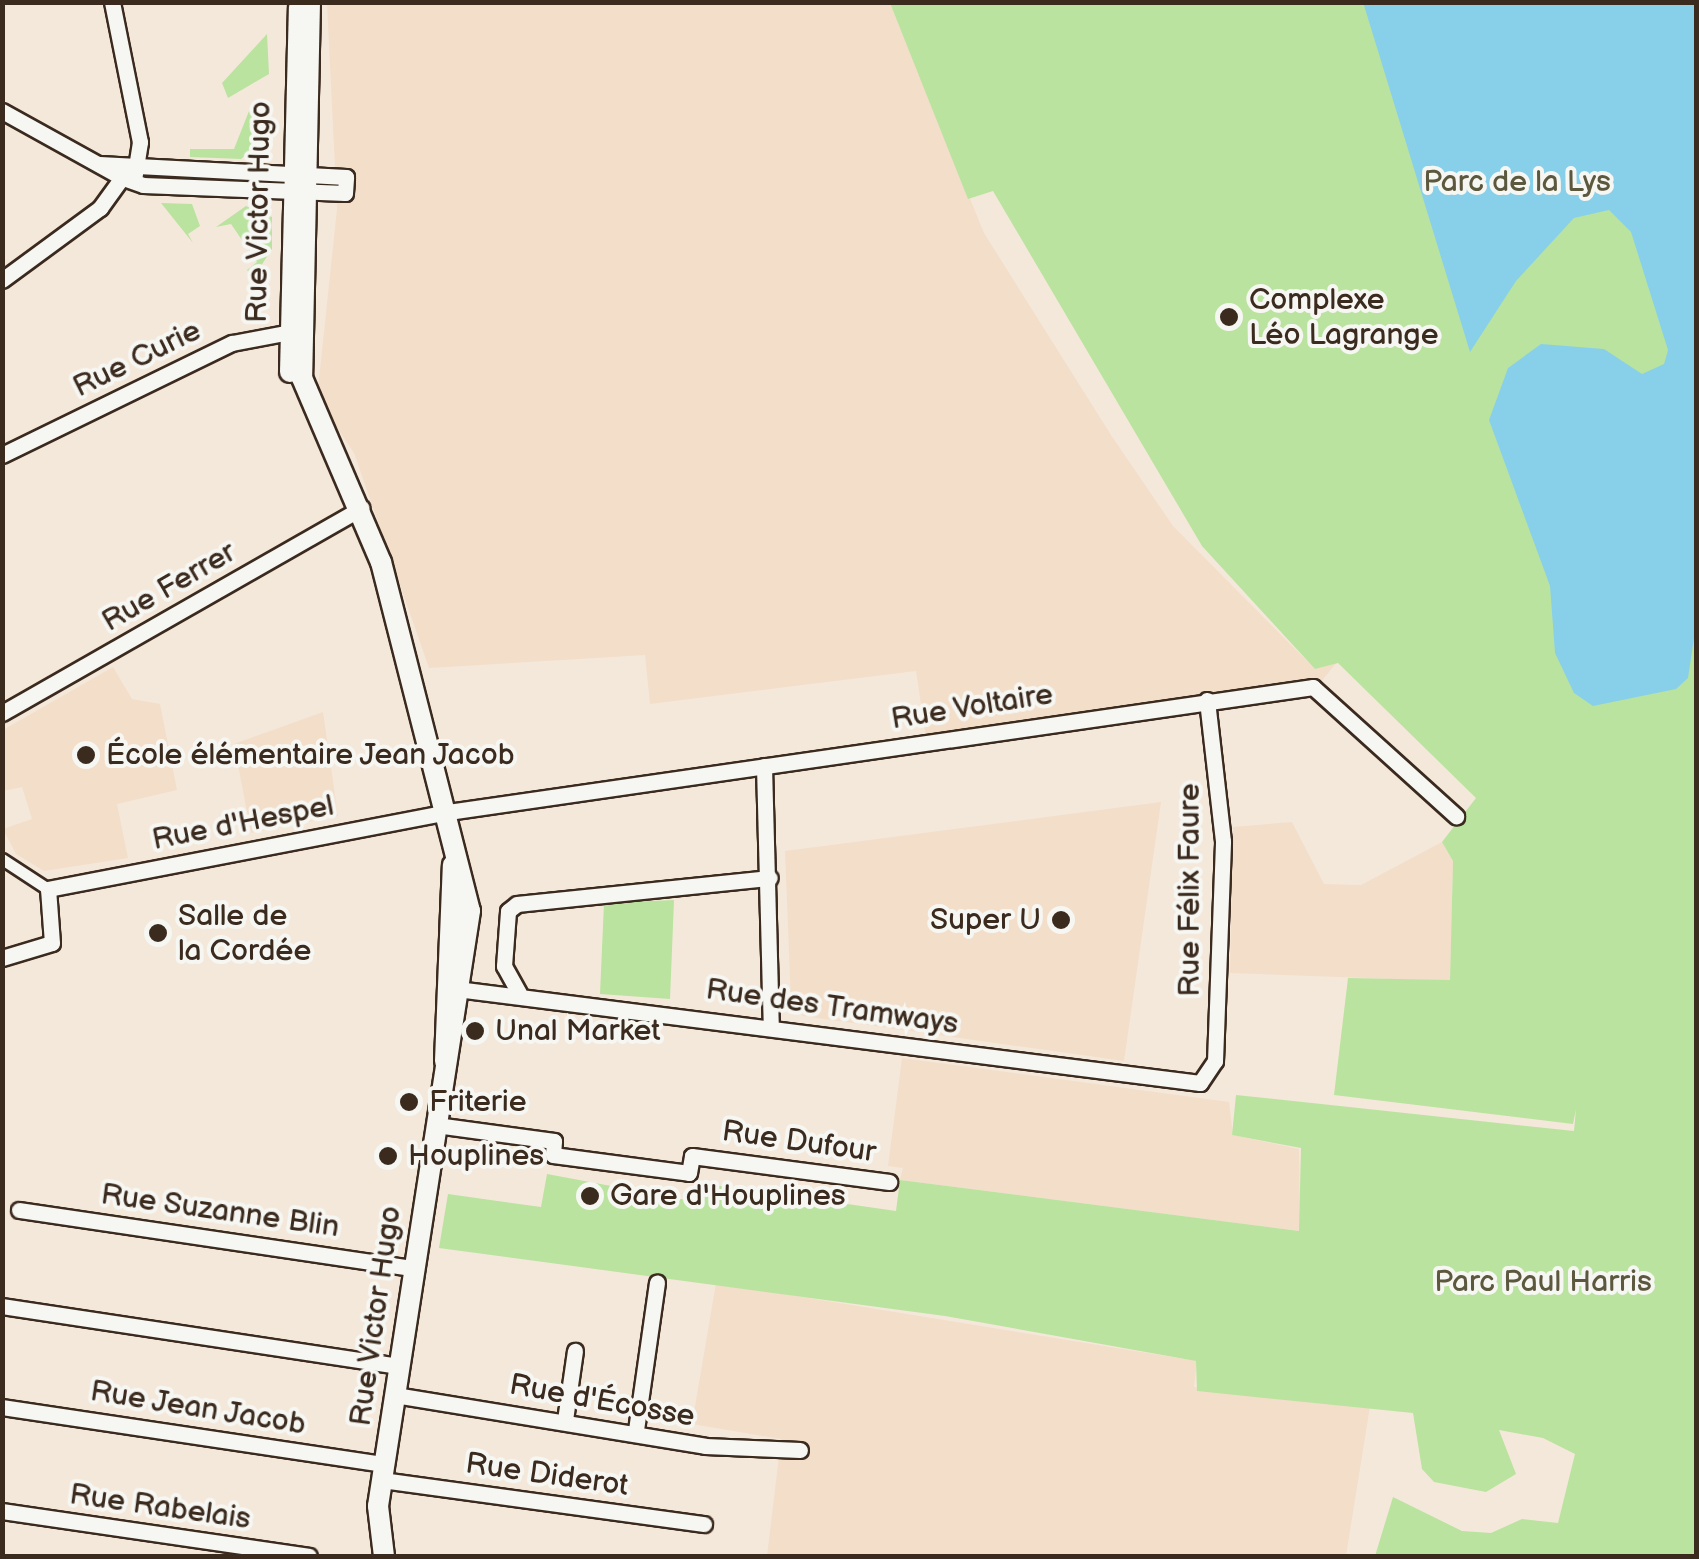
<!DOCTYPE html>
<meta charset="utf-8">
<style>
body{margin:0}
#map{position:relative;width:1699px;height:1559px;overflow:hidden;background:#f4e8da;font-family:"Balsamiq Sans",sans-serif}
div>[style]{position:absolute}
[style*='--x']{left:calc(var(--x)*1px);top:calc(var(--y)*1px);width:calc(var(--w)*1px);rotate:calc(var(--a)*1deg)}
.built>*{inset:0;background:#f3dec9}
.green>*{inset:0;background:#bae39f}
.water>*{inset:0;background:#88d0e9}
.roads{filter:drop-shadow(2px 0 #3b2a1e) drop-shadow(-2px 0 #3b2a1e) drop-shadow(0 2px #3b2a1e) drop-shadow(0 -2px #3b2a1e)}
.pedestrian>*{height:11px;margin:-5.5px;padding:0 5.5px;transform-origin:5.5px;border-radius:5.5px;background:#f6f6f2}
.minor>*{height:15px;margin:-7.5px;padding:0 7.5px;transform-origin:7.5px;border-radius:7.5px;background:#f6f6f2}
.secondary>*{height:20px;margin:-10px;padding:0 10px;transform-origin:10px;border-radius:10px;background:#f6f6f2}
.dots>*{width:28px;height:28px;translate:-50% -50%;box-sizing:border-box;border:5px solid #f6f6f2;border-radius:50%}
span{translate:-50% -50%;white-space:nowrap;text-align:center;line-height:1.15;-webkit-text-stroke:8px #f6f6f2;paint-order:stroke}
.park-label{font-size:30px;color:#5b583e}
.street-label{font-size:30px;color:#3b2a1e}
.poi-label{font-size:30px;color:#3b2a1e}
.left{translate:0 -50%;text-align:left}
.right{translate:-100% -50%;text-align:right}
.frame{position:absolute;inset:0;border:5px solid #3b2a1e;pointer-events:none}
</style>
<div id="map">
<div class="built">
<i style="clip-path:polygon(327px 3px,890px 3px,984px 233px,1111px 435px,1173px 526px,1315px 669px,1337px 662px,1312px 693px,928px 751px,916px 671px,650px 704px,645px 655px,429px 668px,354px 453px,317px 398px,337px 209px)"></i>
<i style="clip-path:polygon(113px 667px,132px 699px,160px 704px,177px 790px,117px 804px,128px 858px,44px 871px,16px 854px,3px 829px,32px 819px,22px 787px,3px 791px,3px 730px)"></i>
<i style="clip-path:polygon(323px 712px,338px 816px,251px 833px,234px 744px)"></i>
<i style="clip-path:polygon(1161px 802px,1124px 1061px,803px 1016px,791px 1001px,785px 851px)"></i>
<i style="clip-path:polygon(1292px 822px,1324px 884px,1361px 885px,1442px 842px,1453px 861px,1450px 981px,1230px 973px,1233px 827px)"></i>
<i style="clip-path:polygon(902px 1058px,1229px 1102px,1233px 1135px,1299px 1149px,1300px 1231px,900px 1180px,903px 1168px,888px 1166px)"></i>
<i style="clip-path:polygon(716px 1283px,1197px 1361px,1194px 1387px,1371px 1400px,1346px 1556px,767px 1556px,781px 1439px,692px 1424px)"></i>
</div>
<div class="green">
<i style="clip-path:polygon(890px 3px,1696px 3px,1696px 1556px,1375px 1556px,1393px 1497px,1462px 1531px,1491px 1533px,1522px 1519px,1558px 1523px,1575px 1454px,1543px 1438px,1499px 1430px,1516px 1474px,1486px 1492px,1434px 1482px,1422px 1469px,1413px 1413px,1197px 1391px,1196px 1361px,945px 1316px,439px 1248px,448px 1194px,541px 1207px,547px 1174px,702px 1203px,707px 1184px,896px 1211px,900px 1180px,1299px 1231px,1301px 1148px,1232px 1135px,1236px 1095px,1574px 1131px,1576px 1109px,1573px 1124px,1334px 1095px,1348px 978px,1450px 980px,1453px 861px,1442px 842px,1476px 798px,1338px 663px,1315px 669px,1202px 546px,993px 191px,968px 199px)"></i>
<i style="clip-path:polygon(267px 34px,269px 74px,228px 98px,222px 83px)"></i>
<i style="clip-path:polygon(249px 111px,267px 139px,241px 159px,190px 157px,190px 149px,234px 149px)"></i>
<i style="clip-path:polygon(161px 203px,192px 204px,200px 226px,188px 234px,193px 243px)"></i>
<i style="clip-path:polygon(246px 206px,272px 217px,272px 249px,253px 278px,247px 270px,257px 262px,231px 224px,216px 227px)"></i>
<i style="clip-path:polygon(674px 900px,670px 999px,600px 994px,604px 903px)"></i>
</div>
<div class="water">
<i style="clip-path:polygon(1363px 2px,1696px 3px,1696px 625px,1688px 678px,1676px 689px,1593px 706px,1574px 693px,1555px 653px,1550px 586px,1489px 420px,1508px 368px,1541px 344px,1604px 349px,1642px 374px,1664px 364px,1668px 350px,1631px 232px,1609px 210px,1574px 218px,1516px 281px,1470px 352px)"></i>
</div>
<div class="roads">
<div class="pedestrian">
<i style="--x:2;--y:859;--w:55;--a:33.1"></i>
</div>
<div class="minor">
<i style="--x:112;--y:2;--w:143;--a:78.7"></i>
<i style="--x:140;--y:142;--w:38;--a:99"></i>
<i style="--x:2;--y:111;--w:138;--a:29"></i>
<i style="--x:123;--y:178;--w:21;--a:19"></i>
<i style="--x:143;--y:185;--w:202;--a:2.3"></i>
<i style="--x:345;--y:193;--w:16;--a:-86"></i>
<i style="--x:346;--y:177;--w:247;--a:-177"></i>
<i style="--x:2;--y:280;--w:122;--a:-36.3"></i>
<i style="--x:100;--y:208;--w:44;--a:-54.2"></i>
<i style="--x:2;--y:455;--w:256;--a:-26"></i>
<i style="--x:232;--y:343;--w:70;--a:-10.7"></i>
<i style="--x:2;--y:713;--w:414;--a:-29.7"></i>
<i style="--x:764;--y:766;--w:261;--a:88.5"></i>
<i style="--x:2;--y:958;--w:52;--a:-16.7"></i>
<i style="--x:52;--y:943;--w:54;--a:-94.2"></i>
<i style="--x:48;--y:889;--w:407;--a:-10.9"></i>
<i style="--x:448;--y:812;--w:874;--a:-8.22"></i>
<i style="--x:1313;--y:687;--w:193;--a:42.1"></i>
<i style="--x:449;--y:988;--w:757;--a:7.21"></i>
<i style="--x:1200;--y:1083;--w:27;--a:-56"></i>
<i style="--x:1215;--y:1061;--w:220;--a:-87.9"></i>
<i style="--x:1223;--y:841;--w:142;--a:-96.5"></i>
<i style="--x:519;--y:993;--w:31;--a:-119"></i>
<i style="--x:504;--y:966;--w:55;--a:-85.8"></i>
<i style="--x:508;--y:911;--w:11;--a:-38"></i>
<i style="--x:517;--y:904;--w:254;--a:-5.9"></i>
<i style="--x:436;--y:1125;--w:119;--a:7.7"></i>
<i style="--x:554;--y:1141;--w:14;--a:94"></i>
<i style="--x:553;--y:1155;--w:137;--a:7.5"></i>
<i style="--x:689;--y:1173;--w:17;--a:-80"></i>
<i style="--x:692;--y:1156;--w:199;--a:7.5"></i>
<i style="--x:19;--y:1210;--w:398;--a:8.4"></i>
<i style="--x:2;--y:1306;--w:402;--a:8.6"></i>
<i style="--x:395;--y:1395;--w:314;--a:9.3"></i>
<i style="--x:705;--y:1446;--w:95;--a:2.4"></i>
<i style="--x:2;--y:1407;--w:387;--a:8.5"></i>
<i style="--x:565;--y:1420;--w:70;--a:-81.8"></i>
<i style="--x:636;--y:1430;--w:149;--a:-81.9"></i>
<i style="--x:382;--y:1480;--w:325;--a:7.8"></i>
<i style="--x:2;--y:1511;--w:310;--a:8.3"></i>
</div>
<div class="secondary">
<i style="--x:310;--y:2;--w:376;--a:91.2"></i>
<i style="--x:302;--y:378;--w:200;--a:66.8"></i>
<i style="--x:381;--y:562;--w:360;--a:75.7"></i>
<i style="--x:470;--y:911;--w:602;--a:98.79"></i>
<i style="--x:378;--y:1506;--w:50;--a:83.2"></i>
<i style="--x:290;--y:372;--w:365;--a:-88.6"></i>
<i style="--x:445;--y:1061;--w:196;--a:-87.7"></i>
</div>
</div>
<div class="dots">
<i style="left:1229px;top:317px;background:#3b2a1e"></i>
<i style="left:86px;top:755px;background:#3b2a1e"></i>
<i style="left:1061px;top:920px;background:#3b2a1e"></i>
<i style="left:158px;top:933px;background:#3b2a1e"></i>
<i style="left:475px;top:1031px;background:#3b2a1e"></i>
<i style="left:409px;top:1102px;background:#3b2a1e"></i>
<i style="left:388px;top:1156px;background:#3b2a1e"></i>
<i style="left:590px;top:1196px;background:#3b2a1e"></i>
</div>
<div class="park-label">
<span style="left:1517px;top:182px">Parc de la Lys</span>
<span style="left:1543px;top:1282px">Parc Paul Harris</span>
</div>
<div class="street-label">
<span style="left:259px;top:212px;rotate:-89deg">Rue Victor Hugo</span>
<span style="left:137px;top:359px;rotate:-26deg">Rue Curie</span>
<span style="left:169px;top:587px;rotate:-30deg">Rue Ferrer</span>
<span style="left:972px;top:707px;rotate:-9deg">Rue Voltaire</span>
<span style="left:243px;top:823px;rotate:-11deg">Rue d'Hespel</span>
<span style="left:1190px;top:890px;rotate:-90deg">Rue Félix Faure</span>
<span style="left:832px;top:1007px;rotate:8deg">Rue des Tramways</span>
<span style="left:799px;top:1142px;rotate:8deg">Rue Dufour</span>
<span style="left:220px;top:1211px;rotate:8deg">Rue Suzanne Blin</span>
<span style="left:376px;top:1316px;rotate:-82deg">Rue Victor Hugo</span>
<span style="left:602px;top:1401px;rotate:10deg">Rue d'Écosse</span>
<span style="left:198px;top:1408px;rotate:9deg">Rue Jean Jacob</span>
<span style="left:547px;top:1475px;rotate:8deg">Rue Diderot</span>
<span style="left:160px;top:1507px;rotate:8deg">Rue Rabelais</span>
</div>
<div class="poi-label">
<span class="left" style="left:1249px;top:317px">Complexe<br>Léo Lagrange</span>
<span class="left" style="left:106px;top:755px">École élémentaire Jean Jacob</span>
<span class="left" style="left:178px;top:933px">Salle de<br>la Cordée</span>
<span class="right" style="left:1041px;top:920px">Super U</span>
<span class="left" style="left:495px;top:1031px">Unal Market</span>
<span class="left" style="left:429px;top:1102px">Friterie</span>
<span class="left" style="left:408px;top:1156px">Houplines</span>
<span class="left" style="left:610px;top:1196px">Gare d'Houplines</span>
</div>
<div class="frame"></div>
</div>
